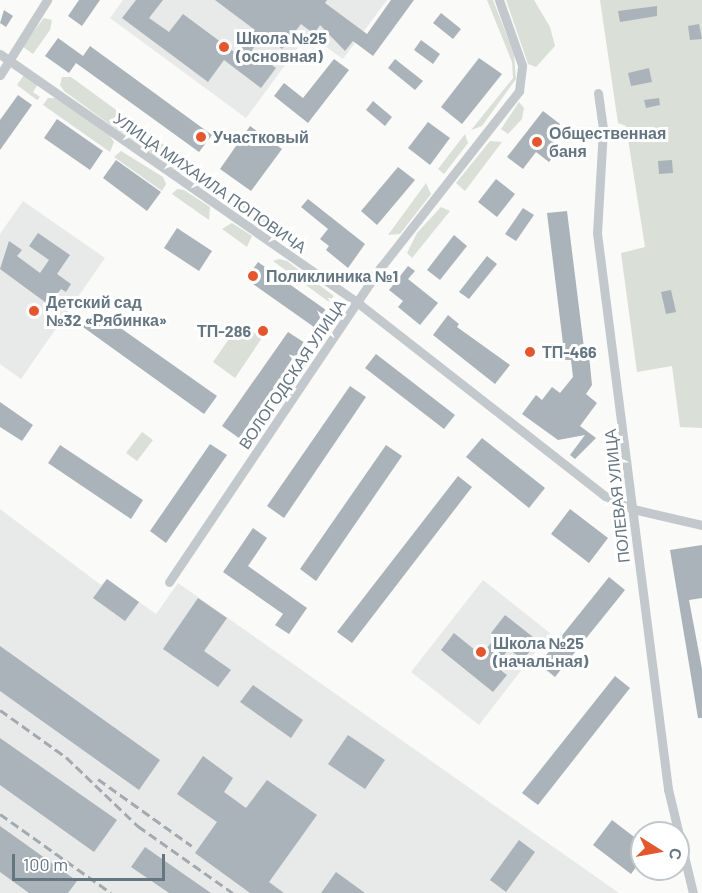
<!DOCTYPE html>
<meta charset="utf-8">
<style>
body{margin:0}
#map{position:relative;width:702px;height:893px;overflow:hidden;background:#fafaf8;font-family:Barlow,sans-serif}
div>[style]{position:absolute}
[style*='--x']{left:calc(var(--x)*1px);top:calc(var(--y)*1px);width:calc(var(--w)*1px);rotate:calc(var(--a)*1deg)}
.built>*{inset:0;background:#e8e9e9}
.green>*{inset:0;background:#dadfd7}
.building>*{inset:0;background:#aab3b9}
.minor>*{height:9px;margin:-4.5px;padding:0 4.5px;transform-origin:4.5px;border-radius:4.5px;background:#c3c8cc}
.rail>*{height:3px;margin-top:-1.5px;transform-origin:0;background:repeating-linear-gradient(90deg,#a2aab0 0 9px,transparent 0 13.5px)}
.dots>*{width:16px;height:16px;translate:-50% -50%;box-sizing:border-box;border:3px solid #fff;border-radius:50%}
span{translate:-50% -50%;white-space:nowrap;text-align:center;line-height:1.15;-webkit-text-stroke:6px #fff;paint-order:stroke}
.poi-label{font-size:16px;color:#657683;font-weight:700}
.left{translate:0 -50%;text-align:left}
.right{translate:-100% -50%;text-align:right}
.street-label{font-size:16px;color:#657683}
.north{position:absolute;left:630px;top:821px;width:60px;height:60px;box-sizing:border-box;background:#fff;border:2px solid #c1c8cd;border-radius:50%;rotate:101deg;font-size:16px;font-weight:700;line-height:24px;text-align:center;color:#657683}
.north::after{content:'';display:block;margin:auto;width:21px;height:27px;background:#e4572e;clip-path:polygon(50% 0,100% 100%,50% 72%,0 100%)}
.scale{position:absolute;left:12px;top:854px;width:153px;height:27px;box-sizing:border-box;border:3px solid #657683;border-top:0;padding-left:8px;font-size:18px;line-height:21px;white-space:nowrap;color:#657683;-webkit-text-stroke:4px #fff;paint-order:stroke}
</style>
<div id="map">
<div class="built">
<i style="clip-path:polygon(123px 0,387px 0,343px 59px,308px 34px,246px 118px,110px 18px)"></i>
<i style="clip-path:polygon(23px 201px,105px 258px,21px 379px,0 364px,0 234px)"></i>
<i style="clip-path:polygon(0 509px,101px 585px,107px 579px,156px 614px,178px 583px,619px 893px,0 893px)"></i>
<i style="clip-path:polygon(483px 580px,550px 633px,479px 725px,411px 672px)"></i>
</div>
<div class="green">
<i style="clip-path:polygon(487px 0,493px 0,514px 54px,516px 79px,482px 126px,471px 130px,513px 78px,512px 62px)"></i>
<i style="clip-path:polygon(506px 0,534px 0,550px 27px,555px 46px,536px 67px,528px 64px)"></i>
<i style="clip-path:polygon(600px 0,702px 0,702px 428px,680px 427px,672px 366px,637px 372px,621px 253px,645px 247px,626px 126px,618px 123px)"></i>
<i style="clip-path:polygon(44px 18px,52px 20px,50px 30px,33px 54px,22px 46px)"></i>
<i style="clip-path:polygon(24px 75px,38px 84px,33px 92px,40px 97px,37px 100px,17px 85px)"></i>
<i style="clip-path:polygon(62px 77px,71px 77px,193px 166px,189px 171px,178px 174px,64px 91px,60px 85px)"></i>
<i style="clip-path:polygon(48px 98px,56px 98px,110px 136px,114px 142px,110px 152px,43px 105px)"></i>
<i style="clip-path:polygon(519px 102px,524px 108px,522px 119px,508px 134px,501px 129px)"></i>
<i style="clip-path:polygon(465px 134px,468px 143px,444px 174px,438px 169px)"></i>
<i style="clip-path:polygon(490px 141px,502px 142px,465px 191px,456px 183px)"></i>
<i style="clip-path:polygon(121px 151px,163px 177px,166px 184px,162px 191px,114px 157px)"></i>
<i style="clip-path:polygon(199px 172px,226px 189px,223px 194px,208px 185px,203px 188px,195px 185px)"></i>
<i style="clip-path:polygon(426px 183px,431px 194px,400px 234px,388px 235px)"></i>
<i style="clip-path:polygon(177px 189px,184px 190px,210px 207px,209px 220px,172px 194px)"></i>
<i style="clip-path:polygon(234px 195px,267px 220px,262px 227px,251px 224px,255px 217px,231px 200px)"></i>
<i style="clip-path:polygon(441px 207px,450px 211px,412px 258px,407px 253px,417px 233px)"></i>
<i style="clip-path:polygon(232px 223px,252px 236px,247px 247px,222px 229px)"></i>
<i style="clip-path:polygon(279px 259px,287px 261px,334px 296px,329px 302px,273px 261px)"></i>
<i style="clip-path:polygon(240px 323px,262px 338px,235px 378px,213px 362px)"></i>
<i style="clip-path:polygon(142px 432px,153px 440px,137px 461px,126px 453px)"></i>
</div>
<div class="building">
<i style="clip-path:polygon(79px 0,100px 0,82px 26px,68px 16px)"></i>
<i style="clip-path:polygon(136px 0,163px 0,149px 18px,169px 32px,183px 14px,237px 54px,255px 30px,215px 0,327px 0,325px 3px,367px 34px,391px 0,414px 0,373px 56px,353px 41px,345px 51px,320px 25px,314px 34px,301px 24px,282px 49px,263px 35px,252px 50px,276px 68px,261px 88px,224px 60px,208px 82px,122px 18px)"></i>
<i style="clip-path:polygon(657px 6px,657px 16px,620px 22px,618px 11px)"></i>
<i style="clip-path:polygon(4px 10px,13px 16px,6px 27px,0 23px)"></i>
<i style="clip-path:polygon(441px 13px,461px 29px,453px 39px,433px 23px)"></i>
<i style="clip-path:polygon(699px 24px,702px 39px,690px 40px,688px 26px)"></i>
<i style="clip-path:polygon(58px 38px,83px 56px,90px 46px,212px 135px,199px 152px,76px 63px,69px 73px,45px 56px)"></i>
<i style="clip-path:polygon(421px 40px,440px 54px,433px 64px,414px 50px)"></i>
<i style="clip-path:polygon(479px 58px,502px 74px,462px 124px,441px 107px)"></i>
<i style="clip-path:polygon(334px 59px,349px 70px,308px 123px,274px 96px,284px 83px,303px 98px)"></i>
<i style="clip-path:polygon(395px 59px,423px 81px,415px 90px,388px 68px)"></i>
<i style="clip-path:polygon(649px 68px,652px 82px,631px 86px,628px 73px)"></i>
<i style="clip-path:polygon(18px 95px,32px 105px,0 150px,0 120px)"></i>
<i style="clip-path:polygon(659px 98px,660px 105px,646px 108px,644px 100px)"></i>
<i style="clip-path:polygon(373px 101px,392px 117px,385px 126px,366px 110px)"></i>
<i style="clip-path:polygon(543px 111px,560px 124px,550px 138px,561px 147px,549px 162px,536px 152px,523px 169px,507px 157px)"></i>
<i style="clip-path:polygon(57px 119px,103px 151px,90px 170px,44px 138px)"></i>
<i style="clip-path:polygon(428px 122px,450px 138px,430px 165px,408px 148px)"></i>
<i style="clip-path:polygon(250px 126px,282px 149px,251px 191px,220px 169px)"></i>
<i style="clip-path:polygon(116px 160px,161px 192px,147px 211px,103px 178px)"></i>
<i style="clip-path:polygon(672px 160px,673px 173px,659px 174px,658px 161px)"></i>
<i style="clip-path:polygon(398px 167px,415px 180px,377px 225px,361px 211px)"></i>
<i style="clip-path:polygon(496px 179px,515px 194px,497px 217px,478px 202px)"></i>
<i style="clip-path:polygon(308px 199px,365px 244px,348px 268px,326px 250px,329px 246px,320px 239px,328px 229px,301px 207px)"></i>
<i style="clip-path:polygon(523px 208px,534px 215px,516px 241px,505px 234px)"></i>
<i style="clip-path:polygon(567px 211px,585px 356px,589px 355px,592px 385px,586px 394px,597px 403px,580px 426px,596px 438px,575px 459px,570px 455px,585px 435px,558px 440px,522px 414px,536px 395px,542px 400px,552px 387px,560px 393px,573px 377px,571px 360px,565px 360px,547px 213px)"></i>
<i style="clip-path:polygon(177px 228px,212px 251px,199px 271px,164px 248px)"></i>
<i style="clip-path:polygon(38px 233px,70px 255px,57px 274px,71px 284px,66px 292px,61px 289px,49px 305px,0 269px,9px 241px,22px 250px,17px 256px,40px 273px,49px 260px,29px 246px)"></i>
<i style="clip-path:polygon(454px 235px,467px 246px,440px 280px,427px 270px)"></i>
<i style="clip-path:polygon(487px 256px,497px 264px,469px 299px,459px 292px)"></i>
<i style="clip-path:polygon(258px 262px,326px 310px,314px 327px,246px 279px)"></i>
<i style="clip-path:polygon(408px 266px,415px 271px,408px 279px,438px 303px,420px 325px,398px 307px,403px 301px,389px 290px)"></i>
<i style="clip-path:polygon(671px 290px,676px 312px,666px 314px,661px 292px)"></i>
<i style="clip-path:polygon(95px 310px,217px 396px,204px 414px,83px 327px)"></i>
<i style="clip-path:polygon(448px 315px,459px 324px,457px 327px,510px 365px,495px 384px,433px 335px)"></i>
<i style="clip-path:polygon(288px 332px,305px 343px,239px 438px,222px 426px)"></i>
<i style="clip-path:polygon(376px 354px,455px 415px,444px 429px,365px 368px)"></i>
<i style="clip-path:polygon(350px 386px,366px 397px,284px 518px,267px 506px)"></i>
<i style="clip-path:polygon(0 402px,33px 425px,22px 441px,0 427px)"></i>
<i style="clip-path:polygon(482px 438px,545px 488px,529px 508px,466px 457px)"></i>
<i style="clip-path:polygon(210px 444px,227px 455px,166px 543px,150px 531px)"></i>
<i style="clip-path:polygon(60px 445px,143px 500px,131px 519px,48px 463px)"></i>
<i style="clip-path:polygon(386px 445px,402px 456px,316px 581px,300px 569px)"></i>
<i style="clip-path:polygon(458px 476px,472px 487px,352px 643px,337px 632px)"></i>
<i style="clip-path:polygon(570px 509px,608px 538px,589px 563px,551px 534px)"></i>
<i style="clip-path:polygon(253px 528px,267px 538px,248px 566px,307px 608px,289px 634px,275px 625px,283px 614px,223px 572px)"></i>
<i style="clip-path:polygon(702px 545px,702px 598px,689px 600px,702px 669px,702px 718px,698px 718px,670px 550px)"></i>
<i style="clip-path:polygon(609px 577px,625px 590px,555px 677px,539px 664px)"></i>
<i style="clip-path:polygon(107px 579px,139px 602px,125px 621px,93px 598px)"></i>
<i style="clip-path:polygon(198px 598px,227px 618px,204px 651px,231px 670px,218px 687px,163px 649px)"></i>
<i style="clip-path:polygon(505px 615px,538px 641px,523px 660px,509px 649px,495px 666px,507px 675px,493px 692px,441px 650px,454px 633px,481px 655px,496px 637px,491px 633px)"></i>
<i style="clip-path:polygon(0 646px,160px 760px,139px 790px,0 691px)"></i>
<i style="clip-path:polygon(615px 676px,630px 688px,538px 805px,522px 793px)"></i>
<i style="clip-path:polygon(253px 685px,303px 720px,291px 738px,240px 702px)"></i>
<i style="clip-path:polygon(348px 735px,385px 760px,365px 789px,328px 764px)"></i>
<i style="clip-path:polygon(0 738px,117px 820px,94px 852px,0 785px)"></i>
<i style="clip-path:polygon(203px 756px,233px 778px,224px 792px,246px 808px,267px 780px,317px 815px,269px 882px,284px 893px,250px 893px,195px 853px,217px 822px,177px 794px)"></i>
<i style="clip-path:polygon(612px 820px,642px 843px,642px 859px,631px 874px,593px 845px)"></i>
<i style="clip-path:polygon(0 826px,77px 881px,68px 893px,29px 893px,0 872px)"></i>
<i style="clip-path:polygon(519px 840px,535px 852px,506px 892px,490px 880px)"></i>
<i style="clip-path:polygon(145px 847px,185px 875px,211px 893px,169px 893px,131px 867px)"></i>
<i style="clip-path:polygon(336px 872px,365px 893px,321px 893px)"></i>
</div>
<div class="minor">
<i style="--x:0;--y:54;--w:436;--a:34.8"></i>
<i style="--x:358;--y:303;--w:313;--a:38"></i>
<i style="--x:605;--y:496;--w:31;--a:25"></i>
<i style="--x:633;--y:509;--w:71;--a:13.1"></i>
<i style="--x:0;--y:75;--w:89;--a:-57.9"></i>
<i style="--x:598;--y:93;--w:36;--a:82"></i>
<i style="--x:603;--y:129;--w:104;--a:93.3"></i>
<i style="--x:597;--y:233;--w:561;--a:82.72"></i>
<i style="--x:668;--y:789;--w:107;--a:76.5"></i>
<i style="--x:169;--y:582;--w:380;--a:-56.1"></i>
<i style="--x:381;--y:267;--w:224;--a:-51.9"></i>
<i style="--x:519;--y:91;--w:26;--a:-83"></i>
<i style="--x:522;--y:65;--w:69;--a:-109.5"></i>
</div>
<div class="rail">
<i style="--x:0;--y:710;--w:81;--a:35.5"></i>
<i style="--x:66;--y:757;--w:100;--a:43.8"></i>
<i style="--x:138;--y:826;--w:116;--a:35.2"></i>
<i style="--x:98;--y:779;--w:115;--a:35.5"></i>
<i style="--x:0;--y:814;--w:136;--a:35.4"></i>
</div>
<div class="dots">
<i style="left:224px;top:47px;background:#e4572e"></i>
<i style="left:201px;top:137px;background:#e4572e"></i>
<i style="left:537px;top:142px;background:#e4572e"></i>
<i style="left:253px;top:276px;background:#e4572e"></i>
<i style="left:34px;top:311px;background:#e4572e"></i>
<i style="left:263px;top:331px;background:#e4572e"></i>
<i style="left:530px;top:352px;background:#e4572e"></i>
<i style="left:481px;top:652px;background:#e4572e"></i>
</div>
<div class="poi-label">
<span class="left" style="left:236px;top:47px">Школа №25<br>(основная)</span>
<span class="left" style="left:549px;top:142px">Общественная<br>баня</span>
<span class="left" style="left:213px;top:137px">Участковый</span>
<span class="left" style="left:266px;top:276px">Поликлиника №1</span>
<span class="left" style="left:46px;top:311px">Детский сад<br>№32 «Рябинка»</span>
<span class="right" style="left:251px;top:331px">ТП-286</span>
<span class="left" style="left:542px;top:352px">ТП-466</span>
<span class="left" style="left:493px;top:652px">Школа №25<br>(начальная)</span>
</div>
<div class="street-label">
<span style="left:210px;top:183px;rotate:35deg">УЛИЦА МИХАИЛА ПОПОВИЧА</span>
<span style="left:292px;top:374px;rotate:-56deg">ВОЛОГОДСКАЯ УЛИЦА</span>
<span style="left:617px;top:496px;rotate:-96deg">ПОЛЕВАЯ УЛИЦА</span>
</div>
<div class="north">С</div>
<div class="scale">100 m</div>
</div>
